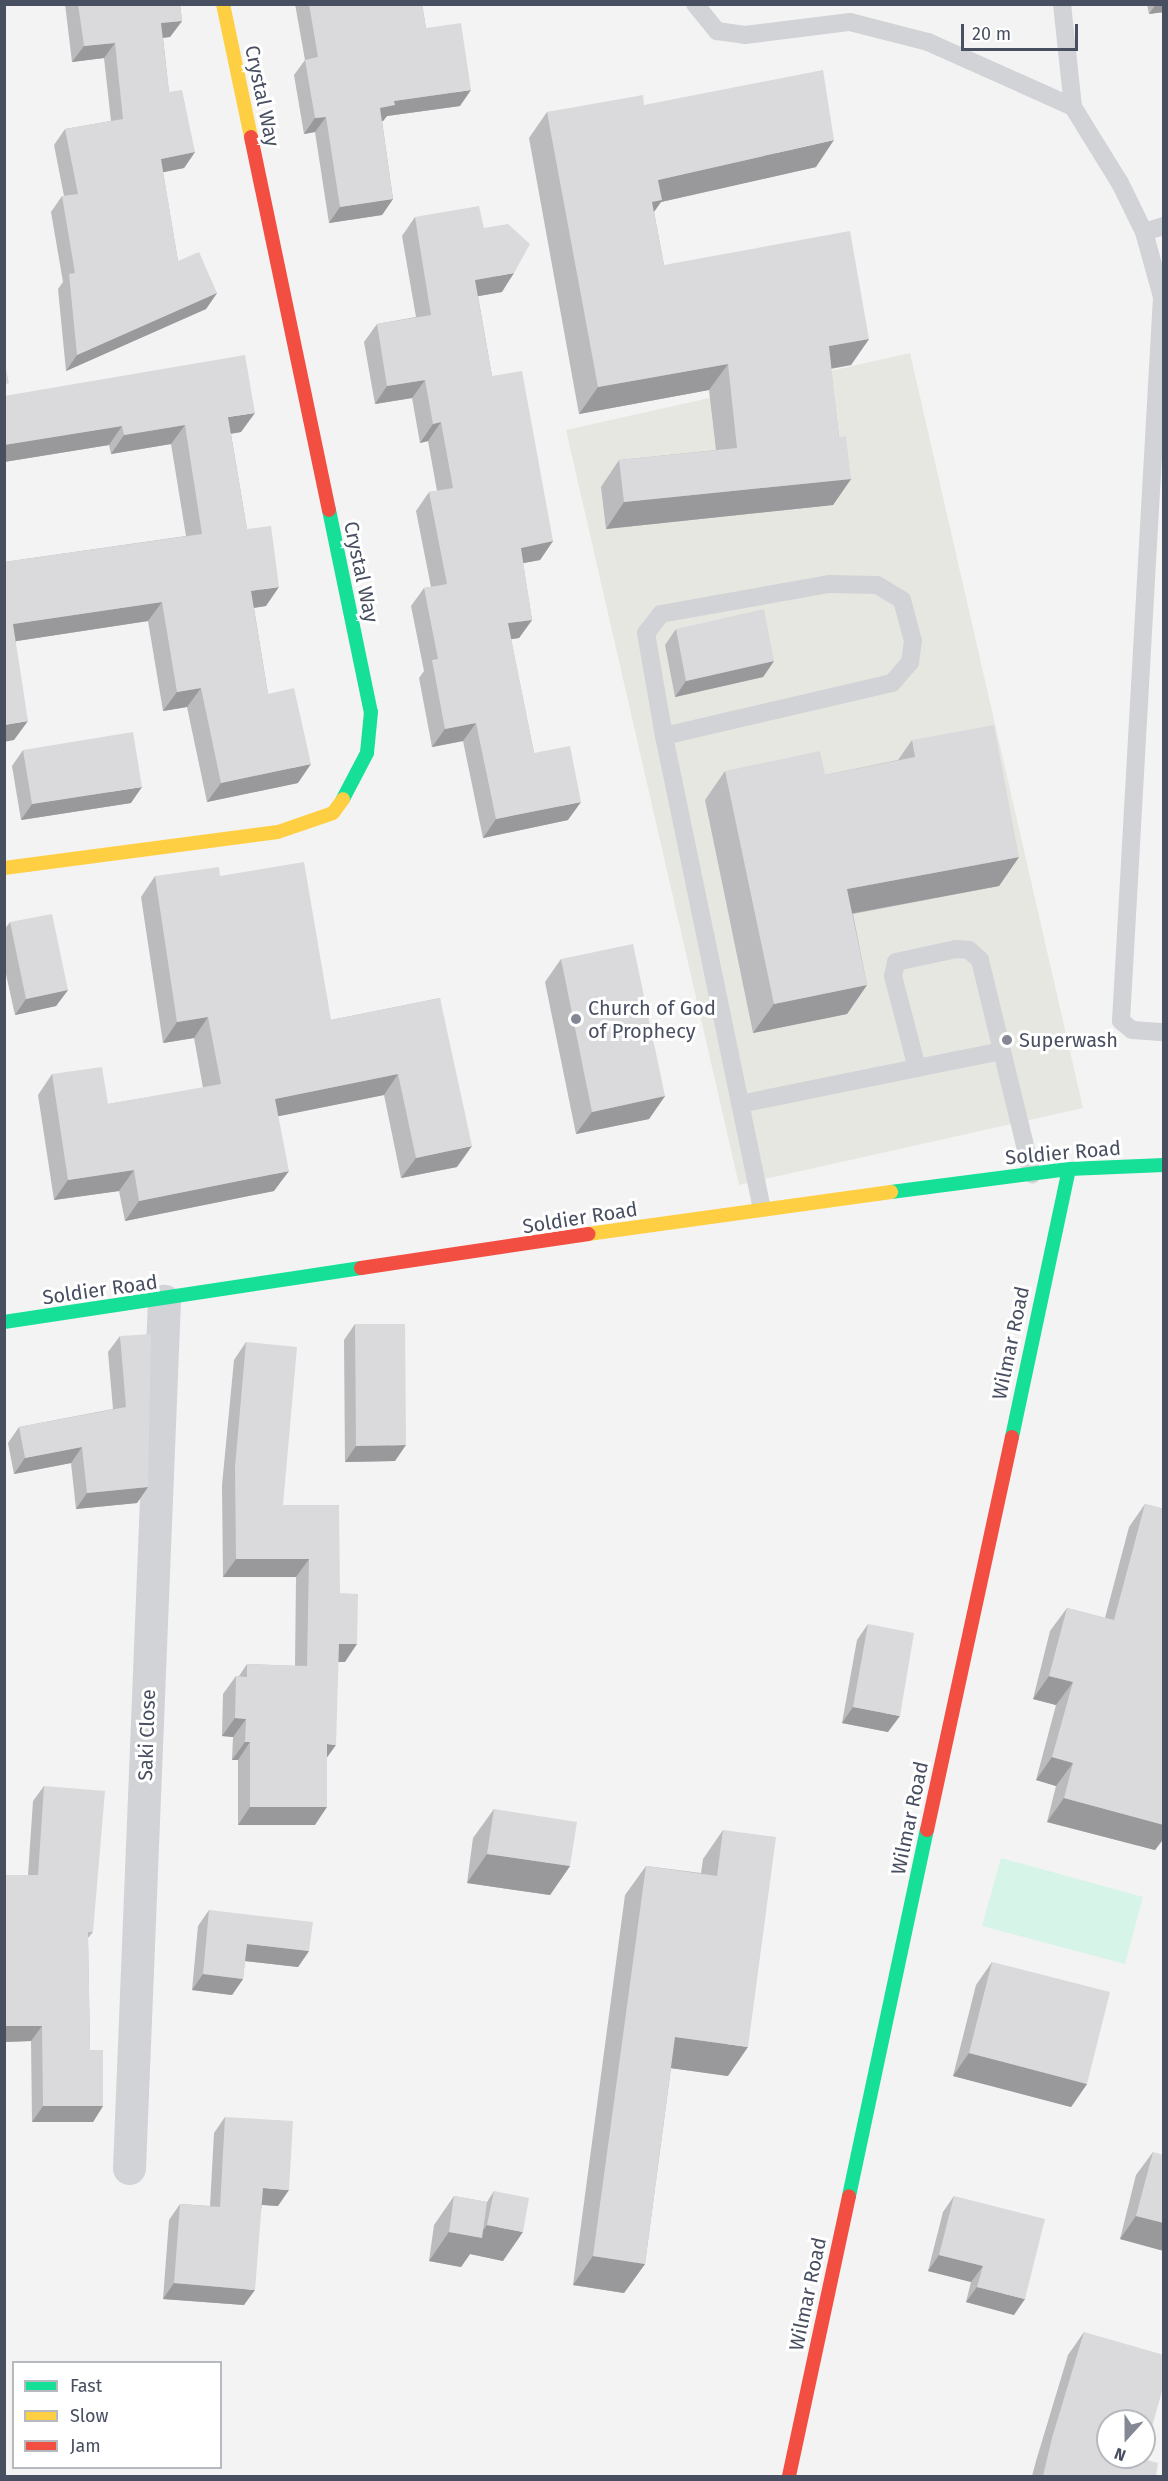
<!DOCTYPE html>
<style>
body{margin:0}
#map{position:relative;width:1168px;height:2481px;overflow:hidden;background:#f3f3f3;font-family:"Fira Sans",sans-serif}
div>[style]{position:absolute}
[style*='--x']{left:calc(var(--x)*1px);top:calc(var(--y)*1px);width:calc(var(--w)*1px);rotate:calc(var(--a)*1deg)}
.commercial>*{inset:0;background:#e7e7e1}
.green>*{inset:0;background:#d6f4e8}
.lane>*{height:18px;margin:-9px;padding:0 9px;transform-origin:9px;border-radius:9px;background:#d1d3d6}
.street>*{height:33px;margin:-16.5px;padding:0 16.5px;transform-origin:16.5px;border-radius:16.5px;background:#d1d3d6}
.fast>*{height:14px;margin:-7px;padding:0 7px;transform-origin:7px;border-radius:7px;background:#16e098}
.slow>*{height:14px;margin:-7px;padding:0 7px;transform-origin:7px;border-radius:7px;background:#ffcf43}
.jam>*{height:14px;margin:-7px;padding:0 7px;transform-origin:7px;border-radius:7px;background:#f24e42}
.wall>*{inset:0;background:#bbbbbe}
.shaded-wall>*{inset:0;background:#99999b}
.building>*{inset:0;background:#dadadd}
.dots>*{width:16px;height:16px;translate:-50% -50%;box-sizing:border-box;border:3px solid #fff;border-radius:50%}
span{translate:-50% -50%;white-space:nowrap;text-align:center;line-height:1.15;-webkit-text-stroke:6px #fff;paint-order:stroke}
.street-label{font-size:20px;color:#484f61}
.poi-label{font-size:20px;color:#484f61}
.left{translate:0 -50%;text-align:left}
.frame{position:absolute;inset:0;border:6px solid #484f61;pointer-events:none}
.legend{position:absolute;left:12px;top:2361px;width:210px;height:108px;box-sizing:border-box;background:#fff;border:2px solid #b6b9c0;margin:0;padding:8px 10px;list-style:none;font-size:18px;color:#484f61}
.legend li{display:flex;align-items:center;gap:12px;height:30px}
.legend b{width:30px;border:2px solid #b6b9c0}
.north{position:absolute;left:1096px;top:2409px;width:60px;height:60px;box-sizing:border-box;background:#fff;border:2px solid #b6b9c0;border-radius:50%;rotate:201deg;font-size:16px;font-weight:700;line-height:24px;text-align:center;color:#484f61}
.north::after{content:'';display:block;margin:auto;width:21px;height:27px;background:#848894;clip-path:polygon(50% 0,100% 100%,50% 72%,0 100%)}
.scale{position:absolute;left:961px;top:24px;width:117px;height:27px;box-sizing:border-box;border:3px solid #484f61;border-top:0;padding-left:8px;font-size:18px;line-height:21px;white-space:nowrap;color:#484f61;-webkit-text-stroke:4px #fff;paint-order:stroke}
</style>
<div id="map">
<div class="commercial">
<i style="clip-path:polygon(910px 353px,1083px 1108px,739px 1185px,566px 430px)"></i>
</div>
<div class="green">
<i style="clip-path:polygon(1001px 1858px,1143px 1897px,1125px 1964px,982px 1926px)"></i>
</div>
<div class="lane">
<i style="--x:695;--y:4;--w:35;--a:51"></i>
<i style="--x:717;--y:31;--w:28;--a:8"></i>
<i style="--x:745;--y:35;--w:106;--a:-7.1"></i>
<i style="--x:850;--y:22;--w:81;--a:14.4"></i>
<i style="--x:928;--y:42;--w:159;--a:24.1"></i>
<i style="--x:1073;--y:107;--w:89;--a:58.3"></i>
<i style="--x:1120;--y:183;--w:55;--a:63.9"></i>
<i style="--x:1144;--y:232;--w:67;--a:74.5"></i>
<i style="--x:1162;--y:297;--w:725;--a:93.24"></i>
<i style="--x:1121;--y:1021;--w:14;--a:39"></i>
<i style="--x:1132;--y:1030;--w:32;--a:4"></i>
<i style="--x:1062;--y:4;--w:104;--a:83.9"></i>
<i style="--x:1144;--y:232;--w:21;--a:-17"></i>
<i style="--x:664;--y:736;--w:234;--a:-13.1"></i>
<i style="--x:892;--y:683;--w:28;--a:-49"></i>
<i style="--x:910;--y:662;--w:21;--a:-82"></i>
<i style="--x:913;--y:641;--w:42;--a:-105"></i>
<i style="--x:902;--y:600;--w:29;--a:-149"></i>
<i style="--x:877;--y:585;--w:48;--a:-178.8"></i>
<i style="--x:829;--y:584;--w:171;--a:169.9"></i>
<i style="--x:661;--y:614;--w:24;--a:128"></i>
<i style="--x:646;--y:633;--w:105;--a:80.1"></i>
<i style="--x:664;--y:736;--w:482;--a:78.3"></i>
<i style="--x:1002;--y:1051;--w:87;--a:168.7"></i>
<i style="--x:917;--y:1068;--w:95;--a:-104.6"></i>
<i style="--x:893;--y:976;--w:14;--a:-78"></i>
<i style="--x:896;--y:962;--w:61;--a:-12.2"></i>
<i style="--x:956;--y:949;--w:13;--a:4"></i>
<i style="--x:969;--y:950;--w:15;--a:42"></i>
<i style="--x:980;--y:960;--w:94;--a:76.4"></i>
<i style="--x:1002;--y:1051;--w:127;--a:76.3"></i>
<i style="--x:740;--y:1104;--w:181;--a:-11.5"></i>
</div>
<div class="street">
<i style="--x:129;--y:2168;--w:868;--a:-87.69"></i>
</div>
<div class="fast">
<i style="--x:329;--y:510;--w:206;--a:78.3"></i>
<i style="--x:371;--y:712;--w:41;--a:95.6"></i>
<i style="--x:367;--y:753;--w:52;--a:117.6"></i>
<i style="--x:891;--y:1192;--w:179;--a:-7.4"></i>
<i style="--x:1069;--y:1169;--w:95;--a:-2.4"></i>
<i style="--x:4;--y:1322;--w:361;--a:-8.6"></i>
<i style="--x:1012;--y:1437;--w:274;--a:-78"></i>
<i style="--x:849;--y:2196;--w:374;--a:-78"></i>
</div>
<div class="slow">
<i style="--x:223;--y:4;--w:136;--a:78.1"></i>
<i style="--x:4;--y:868;--w:276;--a:-7.5"></i>
<i style="--x:278;--y:832;--w:58;--a:-19.1"></i>
<i style="--x:333;--y:813;--w:17;--a:-54"></i>
<i style="--x:588;--y:1234;--w:306;--a:-7.9"></i>
</div>
<div class="jam">
<i style="--x:251;--y:137;--w:381;--a:78.2"></i>
<i style="--x:361;--y:1268;--w:230;--a:-8.5"></i>
<i style="--x:927;--y:1830;--w:402;--a:-77.8"></i>
<i style="--x:789;--y:2476;--w:286;--a:-77.9"></i>
</div>
<div class="wall">
<i style="clip-path:polygon(65px 4px,180px 4px,182px 21px,170px 37px,163px 38px,169px 92px,195px 152px,184px 168px,163px 172px,178px 261px,217px 293px,206px 309px,66px 371px,58px 289px,63px 282px,51px 212px,62px 196px,64px 196px,54px 145px,65px 129px,111px 121px,104px 58px,72px 62px)"></i>
<i style="clip-path:polygon(295px 4px,422px 4px,426px 28px,460px 106px,387px 116px,383px 121px,382px 121px,393px 199px,382px 215px,329px 223px,315px 132px,304px 134px,294px 75px,305px 60px)"></i>
<i style="clip-path:polygon(1147px 4px,1164px 4px,1164px 12px,1149px 14px)"></i>
<i style="clip-path:polygon(644px 105px,816px 167px,661px 202px,654px 212px,664px 265px,869px 339px,851px 365px,831px 369px,839px 437px,851px 479px,833px 505px,606px 529px,601px 487px,619px 460px,716px 450px,709px 390px,579px 414px,529px 138px,547px 112px)"></i>
<i style="clip-path:polygon(415px 217px,484px 228px,502px 292px,478px 296px,492px 376px,553px 541px,540px 560px,523px 563px,532px 620px,519px 638px,511px 639px,534px 753px,568px 820px,483px 838px,463px 741px,432px 747px,419px 678px,424px 671px,411px 606px,424px 588px,431px 587px,416px 511px,429px 492px,437px 491px,428px 441px,420px 443px,412px 398px,375px 404px,364px 342px,377px 324px,416px 317px,402px 236px)"></i>
<i style="clip-path:polygon(4px 396px,241px 432px,231px 434px,247px 529px,266px 606px,254px 608px,268px 694px,298px 783px,207px 802px,187px 707px,163px 711px,148px 621px,16px 641px,14px 740px,4px 562px,186px 536px,171px 444px,111px 454px,109px 445px,4px 462px)"></i>
<i style="clip-path:polygon(676px 629px,774px 661px,763px 677px,675px 697px,665px 645px)"></i>
<i style="clip-path:polygon(912px 740px,1019px 857px,999px 886px,853px 914px,867px 985px,847px 1014px,753px 1033px,705px 800px,725px 771px,825px 775px,898px 760px)"></i>
<i style="clip-path:polygon(23px 750px,131px 803px,21px 820px,12px 766px)"></i>
<i style="clip-path:polygon(155px 876px,220px 876px,331px 1020px,440px 998px,457px 1167px,401px 1178px,384px 1095px,278px 1116px,274px 1191px,125px 1221px,119px 1191px,54px 1200px,38px 1095px,52px 1074px,108px 1104px,203px 1088px,194px 1038px,163px 1043px,141px 897px)"></i>
<i style="clip-path:polygon(10px 922px,68px 990px,56px 1006px,15px 1015px,4px 965px,4px 930px)"></i>
<i style="clip-path:polygon(561px 959px,665px 1096px,649px 1119px,576px 1134px,545px 982px)"></i>
<i style="clip-path:polygon(355px 1324px,395px 1461px,345px 1462px,344px 1340px)"></i>
<i style="clip-path:polygon(120px 1336px,148px 1487px,137px 1503px,76px 1509px,71px 1463px,14px 1474px,8px 1443px,19px 1427px,113px 1409px,108px 1352px)"></i>
<i style="clip-path:polygon(246px 1342px,283px 1505px,340px 1593px,345px 1662px,338px 1662px,327px 1757px,315px 1825px,238px 1825px,238px 1760px,232px 1760px,233px 1737px,222px 1736px,223px 1694px,236px 1676px,239px 1676px,247px 1664px,295px 1666px,296px 1577px,223px 1577px,222px 1485px,234px 1360px)"></i>
<i style="clip-path:polygon(1145px 1504px,1164px 1509px,1164px 1838px,1155px 1850px,1047px 1822px,1056px 1786px,1036px 1780px,1056px 1705px,1033px 1699px,1050px 1631px,1067px 1608px,1105px 1618px,1129px 1527px)"></i>
<i style="clip-path:polygon(868px 1624px,888px 1732px,842px 1723px,857px 1640px)"></i>
<i style="clip-path:polygon(44px 1786px,93px 1932px,88px 1938px,90px 2050px,103px 2106px,93px 2122px,32px 2122px,31px 2041px,4px 2042px,4px 1875px,28px 1875px,33px 1801px)"></i>
<i style="clip-path:polygon(494px 1809px,570px 1866px,550px 1895px,467px 1883px,473px 1838px)"></i>
<i style="clip-path:polygon(723px 1830px,728px 2076px,671px 2068px,645px 2264px,624px 2293px,573px 2285px,625px 1895px,646px 1866px,701px 1873px,703px 1859px)"></i>
<i style="clip-path:polygon(209px 1910px,309px 1951px,298px 1967px,245px 1961px,243px 1979px,232px 1995px,192px 1990px,198px 1926px)"></i>
<i style="clip-path:polygon(992px 1962px,1087px 2084px,1071px 2107px,953px 2076px,976px 1985px)"></i>
<i style="clip-path:polygon(225px 2117px,278px 2206px,262px 2205px,244px 2305px,163px 2299px,169px 2220px,180px 2204px,210px 2206px,214px 2133px)"></i>
<i style="clip-path:polygon(1153px 2152px,1164px 2251px,1120px 2239px,1136px 2175px)"></i>
<i style="clip-path:polygon(494px 2191px,503px 2261px,470px 2254px,461px 2267px,429px 2261px,434px 2225px,454px 2196px,487px 2202px)"></i>
<i style="clip-path:polygon(954px 2196px,1014px 2315px,966px 2302px,971px 2282px,928px 2271px,943px 2212px)"></i>
<i style="clip-path:polygon(1084px 2332px,1143px 2459px,1156px 2476px,1032px 2476px,1036px 2461px,1068px 2355px)"></i>
</div>
<div class="shaded-wall">
<i style="clip-path:polygon(1156px 4px,1164px 4px,1164px 12px,1149px 14px)"></i>
<i style="clip-path:polygon(182px 21px,170px 37px,150px 39px,161px 23px)"></i>
<i style="clip-path:polygon(115px 43px,104px 58px,72px 62px,84px 46px)"></i>
<i style="clip-path:polygon(471px 90px,460px 106px,387px 116px,383px 121px,369px 123px,380px 108px,394px 101px)"></i>
<i style="clip-path:polygon(326px 117px,315px 132px,304px 134px,315px 118px)"></i>
<i style="clip-path:polygon(834px 140px,816px 167px,661px 202px,643px 227px,658px 180px)"></i>
<i style="clip-path:polygon(195px 152px,184px 168px,150px 175px,161px 159px)"></i>
<i style="clip-path:polygon(393px 199px,382px 215px,329px 223px,340px 207px)"></i>
<i style="clip-path:polygon(514px 273px,502px 292px,462px 299px,475px 280px)"></i>
<i style="clip-path:polygon(217px 293px,206px 309px,66px 371px,77px 355px)"></i>
<i style="clip-path:polygon(869px 339px,851px 365px,810px 372px,829px 346px)"></i>
<i style="clip-path:polygon(728px 364px,709px 390px,579px 414px,598px 387px)"></i>
<i style="clip-path:polygon(425px 380px,412px 398px,375px 404px,387px 386px)"></i>
<i style="clip-path:polygon(255px 413px,241px 432px,215px 436px,228px 417px)"></i>
<i style="clip-path:polygon(441px 422px,428px 441px,420px 443px,433px 424px)"></i>
<i style="clip-path:polygon(185px 425px,171px 444px,111px 454px,124px 435px)"></i>
<i style="clip-path:polygon(122px 426px,109px 445px,4px 462px,4px 445px)"></i>
<i style="clip-path:polygon(851px 479px,833px 505px,606px 529px,624px 502px)"></i>
<i style="clip-path:polygon(553px 541px,540px 560px,508px 566px,521px 548px)"></i>
<i style="clip-path:polygon(279px 587px,266px 606px,238px 610px,251px 591px)"></i>
<i style="clip-path:polygon(162px 602px,148px 621px,4px 643px,13px 624px)"></i>
<i style="clip-path:polygon(532px 620px,519px 638px,495px 642px,508px 623px)"></i>
<i style="clip-path:polygon(774px 661px,763px 677px,675px 697px,686px 681px)"></i>
<i style="clip-path:polygon(201px 688px,187px 707px,163px 711px,177px 692px)"></i>
<i style="clip-path:polygon(28px 721px,14px 740px,4px 742px,4px 725px)"></i>
<i style="clip-path:polygon(476px 723px,463px 741px,432px 747px,445px 729px)"></i>
<i style="clip-path:polygon(311px 764px,298px 783px,207px 802px,221px 783px)"></i>
<i style="clip-path:polygon(142px 787px,131px 803px,21px 820px,32px 804px)"></i>
<i style="clip-path:polygon(581px 802px,568px 820px,483px 838px,496px 819px)"></i>
<i style="clip-path:polygon(1019px 857px,999px 886px,827px 918px,847px 889px)"></i>
<i style="clip-path:polygon(867px 985px,847px 1014px,753px 1033px,774px 1004px)"></i>
<i style="clip-path:polygon(68px 990px,56px 1006px,15px 1015px,26px 999px)"></i>
<i style="clip-path:polygon(208px 1017px,194px 1038px,163px 1043px,177px 1022px)"></i>
<i style="clip-path:polygon(398px 1074px,384px 1095px,260px 1120px,275px 1099px)"></i>
<i style="clip-path:polygon(665px 1096px,649px 1119px,576px 1134px,592px 1112px)"></i>
<i style="clip-path:polygon(472px 1146px,457px 1167px,401px 1178px,416px 1158px)"></i>
<i style="clip-path:polygon(134px 1170px,119px 1191px,54px 1200px,68px 1180px)"></i>
<i style="clip-path:polygon(289px 1171px,274px 1191px,125px 1221px,139px 1201px)"></i>
<i style="clip-path:polygon(406px 1445px,395px 1461px,345px 1462px,356px 1446px)"></i>
<i style="clip-path:polygon(82px 1447px,71px 1463px,14px 1474px,25px 1458px)"></i>
<i style="clip-path:polygon(148px 1487px,137px 1503px,76px 1509px,87px 1493px)"></i>
<i style="clip-path:polygon(236px 1559px,309px 1559px,296px 1577px,223px 1577px)"></i>
<i style="clip-path:polygon(339px 1644px,357px 1644px,345px 1662px,326px 1662px)"></i>
<i style="clip-path:polygon(1049px 1676px,1073px 1682px,1056px 1705px,1033px 1699px)"></i>
<i style="clip-path:polygon(853px 1707px,900px 1716px,888px 1732px,842px 1723px)"></i>
<i style="clip-path:polygon(235px 1718px,246px 1719px,233px 1737px,222px 1736px)"></i>
<i style="clip-path:polygon(245px 1742px,250px 1742px,238px 1760px,232px 1760px)"></i>
<i style="clip-path:polygon(327px 1744px,336px 1745px,323px 1763px)"></i>
<i style="clip-path:polygon(1052px 1757px,1073px 1763px,1056px 1786px,1036px 1780px)"></i>
<i style="clip-path:polygon(1064px 1798px,1164px 1825px,1164px 1838px,1155px 1850px,1047px 1822px)"></i>
<i style="clip-path:polygon(250px 1807px,327px 1807px,315px 1825px,238px 1825px)"></i>
<i style="clip-path:polygon(487px 1854px,570px 1866px,550px 1895px,467px 1883px)"></i>
<i style="clip-path:polygon(247px 1944px,309px 1951px,298px 1967px,235px 1960px)"></i>
<i style="clip-path:polygon(203px 1974px,243px 1979px,232px 1995px,192px 1990px)"></i>
<i style="clip-path:polygon(4px 2026px,42px 2026px,31px 2041px,4px 2042px)"></i>
<i style="clip-path:polygon(675px 2037px,748px 2047px,728px 2076px,655px 2066px)"></i>
<i style="clip-path:polygon(969px 2053px,1087px 2084px,1071px 2107px,953px 2076px)"></i>
<i style="clip-path:polygon(43px 2106px,103px 2106px,93px 2122px,32px 2122px)"></i>
<i style="clip-path:polygon(263px 2188px,289px 2190px,278px 2206px,252px 2204px)"></i>
<i style="clip-path:polygon(1136px 2216px,1164px 2223px,1164px 2251px,1120px 2239px)"></i>
<i style="clip-path:polygon(487px 2225px,523px 2232px,503px 2261px,470px 2254px,461px 2267px,429px 2261px,449px 2232px,478px 2237px)"></i>
<i style="clip-path:polygon(939px 2255px,983px 2266px,971px 2282px,928px 2271px)"></i>
<i style="clip-path:polygon(593px 2256px,645px 2264px,624px 2293px,573px 2285px)"></i>
<i style="clip-path:polygon(174px 2283px,255px 2290px,244px 2305px,163px 2299px)"></i>
<i style="clip-path:polygon(977px 2287px,1025px 2299px,1014px 2315px,966px 2302px)"></i>
</div>
<div class="building">
<i style="clip-path:polygon(78px 4px,180px 4px,182px 21px,161px 23px,169px 92px,182px 90px,195px 152px,161px 159px,178px 261px,199px 252px,217px 293px,77px 355px,69px 274px,75px 273px,62px 196px,78px 194px,65px 129px,123px 119px,115px 43px,84px 46px)"></i>
<i style="clip-path:polygon(309px 4px,422px 4px,426px 28px,461px 23px,471px 90px,394px 101px,395px 105px,380px 108px,393px 199px,340px 207px,326px 117px,315px 118px,305px 60px,318px 57px)"></i>
<i style="clip-path:polygon(823px 70px,834px 140px,658px 180px,662px 200px,652px 202px,664px 265px,850px 231px,869px 339px,829px 346px,839px 437px,846px 436px,851px 479px,624px 502px,619px 460px,737px 448px,728px 364px,598px 387px,547px 112px,643px 95px,644px 105px)"></i>
<i style="clip-path:polygon(479px 206px,484px 228px,508px 224px,530px 244px,514px 273px,475px 280px,492px 376px,522px 371px,553px 541px,521px 548px,532px 620px,508px 623px,534px 753px,570px 746px,581px 802px,496px 819px,476px 723px,445px 729px,432px 660px,438px 659px,424px 588px,447px 584px,429px 492px,453px 488px,441px 422px,433px 424px,425px 380px,387px 386px,377px 324px,431px 315px,415px 217px)"></i>
<i style="clip-path:polygon(245px 355px,255px 413px,228px 417px,247px 529px,271px 526px,279px 587px,251px 591px,268px 694px,294px 688px,311px 764px,221px 783px,201px 688px,177px 692px,162px 602px,13px 624px,28px 721px,4px 725px,4px 562px,202px 534px,185px 425px,124px 435px,122px 426px,4px 445px,4px 396px)"></i>
<i style="clip-path:polygon(4px 359px,9px 383px,4px 385px)"></i>
<i style="clip-path:polygon(764px 609px,774px 661px,686px 681px,676px 629px)"></i>
<i style="clip-path:polygon(994px 725px,1019px 857px,847px 889px,867px 985px,774px 1004px,725px 771px,820px 751px,825px 775px,915px 757px,912px 740px)"></i>
<i style="clip-path:polygon(133px 732px,142px 787px,32px 804px,23px 750px)"></i>
<i style="clip-path:polygon(304px 862px,331px 1020px,440px 998px,472px 1146px,416px 1158px,398px 1074px,275px 1099px,289px 1171px,139px 1201px,134px 1170px,68px 1180px,52px 1074px,102px 1067px,108px 1104px,221px 1084px,208px 1017px,177px 1022px,155px 876px,219px 867px,220px 876px)"></i>
<i style="clip-path:polygon(52px 914px,68px 990px,26px 999px,10px 922px)"></i>
<i style="clip-path:polygon(633px 944px,665px 1096px,592px 1112px,561px 959px)"></i>
<i style="clip-path:polygon(355px 1324px,405px 1324px,406px 1445px,356px 1446px)"></i>
<i style="clip-path:polygon(151px 1334px,148px 1487px,87px 1493px,82px 1447px,25px 1458px,19px 1427px,126px 1407px,120px 1336px)"></i>
<i style="clip-path:polygon(246px 1342px,297px 1347px,283px 1505px,339px 1505px,340px 1593px,358px 1594px,357px 1644px,339px 1644px,336px 1745px,327px 1744px,327px 1807px,250px 1807px,250px 1742px,245px 1742px,246px 1719px,235px 1718px,236px 1676px,247px 1677px,247px 1664px,307px 1666px,309px 1559px,236px 1559px,235px 1467px)"></i>
<i style="clip-path:polygon(1145px 1504px,1164px 1509px,1164px 1825px,1064px 1798px,1073px 1763px,1052px 1757px,1073px 1682px,1049px 1676px,1067px 1608px,1114px 1620px)"></i>
<i style="clip-path:polygon(868px 1624px,914px 1633px,900px 1716px,853px 1707px)"></i>
<i style="clip-path:polygon(44px 1786px,105px 1791px,93px 1932px,88px 1932px,90px 2050px,103px 2050px,103px 2106px,43px 2106px,42px 2026px,4px 2026px,4px 1875px,38px 1875px)"></i>
<i style="clip-path:polygon(494px 1809px,577px 1822px,570px 1866px,487px 1854px)"></i>
<i style="clip-path:polygon(723px 1830px,776px 1837px,748px 2047px,675px 2037px,645px 2264px,593px 2256px,646px 1866px,717px 1876px)"></i>
<i style="clip-path:polygon(209px 1910px,313px 1922px,309px 1951px,247px 1944px,243px 1979px,203px 1974px)"></i>
<i style="clip-path:polygon(992px 1962px,1110px 1992px,1087px 2084px,969px 2053px)"></i>
<i style="clip-path:polygon(225px 2117px,293px 2121px,289px 2190px,263px 2188px,255px 2290px,174px 2283px,180px 2204px,220px 2207px)"></i>
<i style="clip-path:polygon(1153px 2152px,1164px 2155px,1164px 2223px,1136px 2216px)"></i>
<i style="clip-path:polygon(494px 2191px,529px 2198px,523px 2232px,487px 2225px)"></i>
<i style="clip-path:polygon(454px 2196px,487px 2202px,482px 2238px,449px 2232px)"></i>
<i style="clip-path:polygon(954px 2196px,1045px 2219px,1025px 2299px,977px 2287px,983px 2266px,939px 2255px)"></i>
<i style="clip-path:polygon(1084px 2332px,1164px 2355px,1164px 2384px,1144px 2455px,1144px 2421px,1108px 2421px,1108px 2457px,1143px 2457px,1143px 2459px,1158px 2463px,1156px 2476px,1043px 2476px,1052px 2438px)"></i>
</div>
<div class="dots">
<i style="left:576px;top:1019px;background:#848894"></i>
<i style="left:1007px;top:1040px;background:#848894"></i>
</div>
<div class="street-label">
<span style="left:262px;top:96px;rotate:78deg">Crystal Way</span>
<span style="left:361px;top:572px;rotate:78deg">Crystal Way</span>
<span style="left:1063px;top:1153px;rotate:-5deg">Soldier Road</span>
<span style="left:580px;top:1218px;rotate:-9deg">Soldier Road</span>
<span style="left:100px;top:1290px;rotate:-8deg">Soldier Road</span>
<span style="left:1011px;top:1343px;rotate:-78deg">Wilmar Road</span>
<span style="left:147px;top:1735px;rotate:-88deg">Saki Close</span>
<span style="left:910px;top:1818px;rotate:-78deg">Wilmar Road</span>
<span style="left:808px;top:2294px;rotate:-78deg">Wilmar Road</span>
</div>
<div class="poi-label">
<span class="left" style="left:588px;top:1020px">Church of God<br>of Prophecy</span>
<span class="left" style="left:1019px;top:1040px">Superwash</span>
</div>
<div class="frame"></div>
<ul class="legend">
<li><b style="height:8px;background:#16e098"></b>Fast</li>
<li><b style="height:8px;background:#ffcf43"></b>Slow</li>
<li><b style="height:8px;background:#f24e42"></b>Jam</li>
</ul>
<div class="north">N</div>
<div class="scale">20 m</div>
</div>
